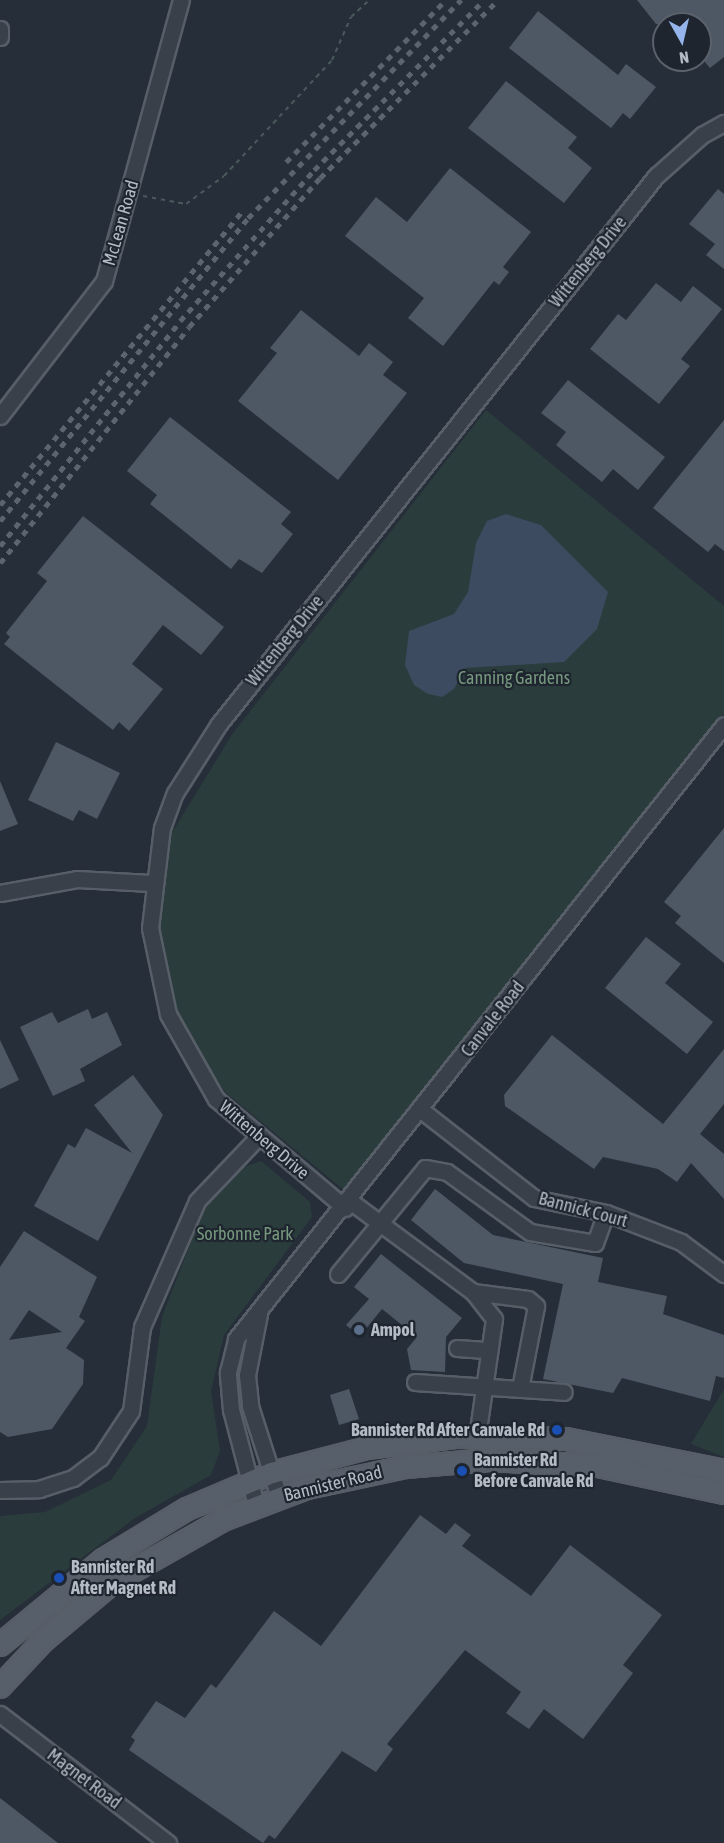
<!DOCTYPE html>
<style>
body{margin:0}
#map{position:relative;width:724px;height:1843px;overflow:hidden;background:#262e39;font-family:"Asap Condensed",sans-serif}
div>[style]{position:absolute}
[style*='--x']{left:calc(var(--x)*1px);top:calc(var(--y)*1px);width:calc(var(--w)*1px);rotate:calc(var(--a)*1deg)}
.green>*{inset:0;background:#2b3c3c}
.water>*{inset:0;background:#3d4b60}
.building>*{inset:0;background:#4e5865}
.path>*{height:2px;margin-top:-1px;transform-origin:0;background:repeating-linear-gradient(90deg,#49595b 0 4.5px,transparent 0 9px)}
.roads{filter:drop-shadow(2px 0 #575e68) drop-shadow(-2px 0 #575e68) drop-shadow(0 2px #575e68) drop-shadow(0 -2px #575e68)}
.minor>*{height:15px;margin:-7.5px;padding:0 7.5px;transform-origin:7.5px;border-radius:7.5px;background:#39404a}
.major>*{height:20px;margin:-10px;padding:0 10px;transform-origin:10px;border-radius:10px;background:#575f6a}
.rail>*{height:4.5px;margin-top:-2.25px;transform-origin:0;background:repeating-linear-gradient(90deg,#5c6470 0 6px,transparent 0 12px)}
.dots>*{width:16px;height:16px;translate:-50% -50%;box-sizing:border-box;border:3px solid #1e252f;border-radius:50%}
span{translate:-50% -50%;white-space:nowrap;text-align:center;line-height:1.15;-webkit-text-stroke:4.5px #1e252f;paint-order:stroke}
.street-label{font-size:18px;color:#b5bbc5}
.park-label{font-size:18px;color:#76987e}
.poi-label{font-size:18px;color:#b5bbc5;font-weight:700}
.left{translate:0 -50%;text-align:left}
.right{translate:-100% -50%;text-align:right}
.north{position:absolute;left:652px;top:12px;width:60px;height:60px;box-sizing:border-box;background:#1e252f;border:2px solid #5a616b;border-radius:50%;rotate:172deg;font-size:16px;font-weight:700;line-height:24px;text-align:center;color:#b5bbc5}
.north::after{content:'';display:block;margin:auto;width:21px;height:27px;background:#94b4eb;clip-path:polygon(50% 0,100% 100%,50% 72%,0 100%)}
</style>
<div id="map">
<div class="green">
<i style="clip-path:polygon(486px 410px,724px 606px,724px 713px,345px 1191px,225px 1092px,172px 1013px,156px 928px,168px 839px,233px 733px)"></i>
<i style="clip-path:polygon(261px 1161px,310px 1202px,312px 1217px,224px 1335px,211px 1391px,220px 1451px,211px 1475px,135px 1518px,0 1620px,0 1516px,45px 1512px,111px 1480px,147px 1426px,162px 1317px,203px 1211px,244px 1167px)"></i>
<i style="clip-path:polygon(724px 1389px,724px 1457px,691px 1444px)"></i>
</div>
<div class="water">
<i style="clip-path:polygon(506px 514px,541px 525px,608px 592px,597px 629px,564px 662px,465px 668px,454px 689px,442px 697px,428px 694px,414px 685px,405px 665px,409px 631px,454px 614px,468px 592px,476px 543px,487px 521px)"></i>
</div>
<div class="building">
<i style="clip-path:polygon(637px 0,724px 0,724px 57px,710px 68px,700px 56px,700px 24px,656px 24px)"></i>
<i style="clip-path:polygon(538px 11px,618px 75px,626px 64px,656px 87px,630px 119px,623px 113px,611px 128px,509px 48px)"></i>
<i style="clip-path:polygon(506px 81px,577px 137px,568px 148px,592px 168px,564px 203px,468px 128px)"></i>
<i style="clip-path:polygon(450px 168px,531px 232px,503px 267px,509px 272px,499px 285px,494px 281px,443px 346px,408px 318px,424px 298px,345px 236px,376px 197px,407px 222px)"></i>
<i style="clip-path:polygon(718px 189px,724px 194px,724px 269px,706px 255px,715px 244px,689px 224px)"></i>
<i style="clip-path:polygon(656px 283px,681px 302px,693px 286px,722px 309px,681px 359px,690px 366px,659px 404px,590px 349px,618px 314px,626px 320px)"></i>
<i style="clip-path:polygon(301px 310px,359px 356px,369px 343px,393px 362px,383px 375px,407px 393px,338px 480px,238px 401px,277px 353px,270px 348px)"></i>
<i style="clip-path:polygon(568px 380px,665px 457px,638px 490px,613px 469px,602px 482px,556px 445px,566px 432px,541px 413px)"></i>
<i style="clip-path:polygon(170px 417px,291px 512px,281px 524px,293px 534px,262px 573px,239px 559px,231px 569px,150px 504px,157px 495px,127px 471px)"></i>
<i style="clip-path:polygon(724px 420px,724px 551px,715px 544px,708px 552px,653px 508px)"></i>
<i style="clip-path:polygon(83px 516px,224px 627px,201px 655px,163px 625px,132px 664px,163px 689px,129px 731px,119px 722px,113px 730px,4px 644px,10px 637px,6px 633px,47px 581px,37px 573px)"></i>
<i style="clip-path:polygon(56px 742px,120px 773px,97px 819px,79px 810px,73px 821px,28px 800px)"></i>
<i style="clip-path:polygon(0 781px,18px 824px,0 831px)"></i>
<i style="clip-path:polygon(724px 828px,724px 963px,675px 923px,681px 916px,664px 902px)"></i>
<i style="clip-path:polygon(646px 937px,681px 964px,665px 983px,713px 1022px,687px 1054px,605px 988px)"></i>
<i style="clip-path:polygon(88px 1009px,92px 1019px,107px 1012px,122px 1045px,80px 1069px,85px 1081px,53px 1096px,20px 1027px,52px 1012px,58px 1023px)"></i>
<i style="clip-path:polygon(552px 1035px,663px 1124px,724px 1049px,724px 1104px,700px 1134px,724px 1154px,724px 1199px,691px 1163px,677px 1182px,658px 1169px,603px 1157px,594px 1169px,505px 1106px,504px 1095px)"></i>
<i style="clip-path:polygon(0 1040px,19px 1080px,0 1089px)"></i>
<i style="clip-path:polygon(133px 1075px,163px 1115px,98px 1241px,34px 1206px,68px 1144px,75px 1148px,86px 1128px,132px 1153px,94px 1105px)"></i>
<i style="clip-path:polygon(435px 1189px,493px 1235px,603px 1258px,598px 1282px,667px 1296px,663px 1314px,724px 1335px,724px 1378px,716px 1376px,710px 1401px,622px 1378px,613px 1393px,543px 1379px,563px 1284px,464px 1263px,411px 1220px)"></i>
<i style="clip-path:polygon(evenodd,24px 1231px,97px 1277px,79px 1317px,85px 1321px,66px 1348px,84px 1360px,83px 1384px,52px 1429px,8px 1437px,0 1432px,0 1267px,24px 1231px,29px 1310px,62px 1332px,9px 1340px,29px 1310px)"></i>
<i style="clip-path:polygon(381px 1254px,462px 1318px,446px 1337px,445px 1372px,411px 1370px,407px 1349px,417px 1337px,382px 1309px,360px 1336px,346px 1325px,369px 1299px,354px 1287px)"></i>
<i style="clip-path:polygon(349px 1389px,359px 1419px,339px 1425px,330px 1395px)"></i>
<i style="clip-path:polygon(420px 1515px,446px 1534px,455px 1523px,471px 1535px,462px 1546px,531px 1596px,570px 1545px,662px 1615px,623px 1665px,633px 1673px,583px 1739px,544px 1709px,529px 1729px,506px 1713px,521px 1692px,465px 1650px,387px 1744px,393px 1749px,376px 1772px,342px 1751px,275px 1839px,269px 1835px,263px 1843px,129px 1750px,135px 1740px,131px 1737px,156px 1701px,185px 1718px,211px 1684px,216px 1688px,274px 1611px,321px 1646px)"></i>
<i style="clip-path:polygon(0 1798px,58px 1843px,0 1843px)"></i>
</div>
<div class="path">
<i style="--x:143;--y:196;--w:44;--a:10.5"></i>
<i style="--x:186;--y:204;--w:47;--a:-36.4"></i>
<i style="--x:224;--y:176;--w:158;--a:-47"></i>
<i style="--x:332;--y:60;--w:47;--a:-66.2"></i>
<i style="--x:351;--y:17;--w:25;--a:-43"></i>
</div>
<div class="roads">
<div class="minor">
<i style="--x:0;--y:29;--w:8;--a:90"></i>
<i style="--x:0;--y:416;--w:170;--a:-52.4"></i>
<i style="--x:104;--y:281;--w:291;--a:-74.7"></i>
<i style="--x:0;--y:893;--w:78;--a:-10.3"></i>
<i style="--x:77;--y:879;--w:74;--a:3.1"></i>
<i style="--x:421;--y:1110;--w:143;--a:37.9"></i>
<i style="--x:534;--y:1198;--w:74;--a:11.8"></i>
<i style="--x:606;--y:1213;--w:80;--a:21.1"></i>
<i style="--x:681;--y:1242;--w:54;--a:36.7"></i>
<i style="--x:350;--y:1201;--w:153;--a:36.5"></i>
<i style="--x:473;--y:1292;--w:34;--a:52"></i>
<i style="--x:494;--y:1319;--w:119;--a:98.2"></i>
<i style="--x:345;--y:1208;--w:169;--a:-139.8"></i>
<i style="--x:216;--y:1099;--w:98;--a:-119.5"></i>
<i style="--x:168;--y:1014;--w:88;--a:-101.8"></i>
<i style="--x:150;--y:928;--w:101;--a:-83.2"></i>
<i style="--x:162;--y:828;--w:37;--a:-70"></i>
<i style="--x:175;--y:793;--w:82;--a:-57.5"></i>
<i style="--x:219;--y:724;--w:701;--a:-51.43"></i>
<i style="--x:656;--y:176;--w:62;--a:-41.7"></i>
<i style="--x:702;--y:135;--w:25;--a:-29"></i>
<i style="--x:338;--y:1274;--w:137;--a:-50.6"></i>
<i style="--x:425;--y:1168;--w:22;--a:10"></i>
<i style="--x:447;--y:1172;--w:102;--a:35.9"></i>
<i style="--x:530;--y:1232;--w:66;--a:9.6"></i>
<i style="--x:595;--y:1243;--w:32;--a:-70"></i>
<i style="--x:473;--y:1292;--w:55;--a:7.3"></i>
<i style="--x:528;--y:1299;--w:11;--a:41"></i>
<i style="--x:536;--y:1306;--w:84;--a:101"></i>
<i style="--x:259;--y:1314;--w:62;--a:101.1"></i>
<i style="--x:247;--y:1375;--w:31;--a:84"></i>
<i style="--x:250;--y:1406;--w:96;--a:72.3"></i>
<i style="--x:457;--y:1348;--w:32;--a:4"></i>
<i style="--x:415;--y:1382;--w:149;--a:3.8"></i>
<i style="--x:0;--y:1490;--w:39;--a:-1"></i>
<i style="--x:39;--y:1489;--w:36;--a:-18"></i>
<i style="--x:73;--y:1478;--w:34;--a:-37"></i>
<i style="--x:100;--y:1458;--w:56;--a:-56.6"></i>
<i style="--x:131;--y:1411;--w:85;--a:-82.5"></i>
<i style="--x:142;--y:1327;--w:137;--a:-66.4"></i>
<i style="--x:197;--y:1201;--w:88;--a:-46.4"></i>
<i style="--x:256;--y:1505;--w:98;--a:-104.7"></i>
<i style="--x:231;--y:1410;--w:38;--a:-95"></i>
<i style="--x:228;--y:1372;--w:34;--a:-76"></i>
<i style="--x:236;--y:1339;--w:784;--a:-51.52"></i>
<i style="--x:0;--y:1714;--w:212;--a:37.5"></i>
</div>
<div class="major">
<i style="--x:0;--y:1645;--w:134;--a:-39.5"></i>
<i style="--x:103;--y:1560;--w:98;--a:-31.3"></i>
<i style="--x:187;--y:1509;--w:92;--a:-23"></i>
<i style="--x:272;--y:1473;--w:98;--a:-14.7"></i>
<i style="--x:367;--y:1448;--w:91;--a:-7"></i>
<i style="--x:457;--y:1437;--w:109;--a:1.1"></i>
<i style="--x:566;--y:1439;--w:161;--a:11.4"></i>
<i style="--x:0;--y:1687;--w:64;--a:-46.9"></i>
<i style="--x:44;--y:1640;--w:89;--a:-40"></i>
<i style="--x:112;--y:1583;--w:128;--a:-29.6"></i>
<i style="--x:223;--y:1520;--w:90;--a:-20.9"></i>
<i style="--x:307;--y:1488;--w:101;--a:-12"></i>
<i style="--x:406;--y:1467;--w:84;--a:-4.8"></i>
<i style="--x:490;--y:1460;--w:108;--a:3.2"></i>
<i style="--x:598;--y:1466;--w:129;--a:12.1"></i>
</div>
</div>
<div class="rail">
<i style="--x:286;--y:162;--w:228;--a:-45.4"></i>
<i style="--x:0;--y:505;--w:381;--a:-50.5"></i>
<i style="--x:0;--y:521;--w:392;--a:-50.7"></i>
<i style="--x:248;--y:218;--w:305;--a:-45.7"></i>
<i style="--x:0;--y:546;--w:288;--a:-51.3"></i>
<i style="--x:180;--y:321;--w:202;--a:-48.4"></i>
<i style="--x:314;--y:170;--w:240;--a:-45"></i>
<i style="--x:0;--y:563;--w:302;--a:-51.3"></i>
<i style="--x:189;--y:327;--w:198;--a:-48.7"></i>
<i style="--x:320;--y:178;--w:252;--a:-45"></i>
</div>
<div class="dots">
<i style="left:359px;top:1330px;background:#5c6f8a"></i>
<i style="left:557px;top:1430px;background:#1a4fb4"></i>
<i style="left:462px;top:1471px;background:#1a4fb4"></i>
<i style="left:59px;top:1578px;background:#1a4fb4"></i>
</div>
<div class="street-label">
<span style="left:121px;top:223px;rotate:-74deg">McLean Road</span>
<span style="left:588px;top:262px;rotate:-51deg">Wittenberg Drive</span>
<span style="left:285px;top:641px;rotate:-51deg">Wittenberg Drive</span>
<span style="left:493px;top:1019px;rotate:-52deg">Canvale Road</span>
<span style="left:264px;top:1140px;rotate:40deg">Wittenberg Drive</span>
<span style="left:583px;top:1210px;rotate:15deg">Bannick Court</span>
<span style="left:333px;top:1484px;rotate:-14deg">Bannister Road</span>
<span style="left:84px;top:1779px;rotate:37deg">Magnet Road</span>
</div>
<div class="park-label">
<span style="left:514px;top:678px">Canning Gardens</span>
<span style="left:245px;top:1234px">Sorbonne Park</span>
</div>
<div class="poi-label">
<span class="left" style="left:371px;top:1330px">Ampol</span>
<span class="right" style="left:545px;top:1430px">Bannister Rd After Canvale Rd</span>
<span class="left" style="left:474px;top:1471px">Bannister Rd<br>Before Canvale Rd</span>
<span class="left" style="left:71px;top:1578px">Bannister Rd<br>After Magnet Rd</span>
</div>
<div class="north">N</div>
</div>
